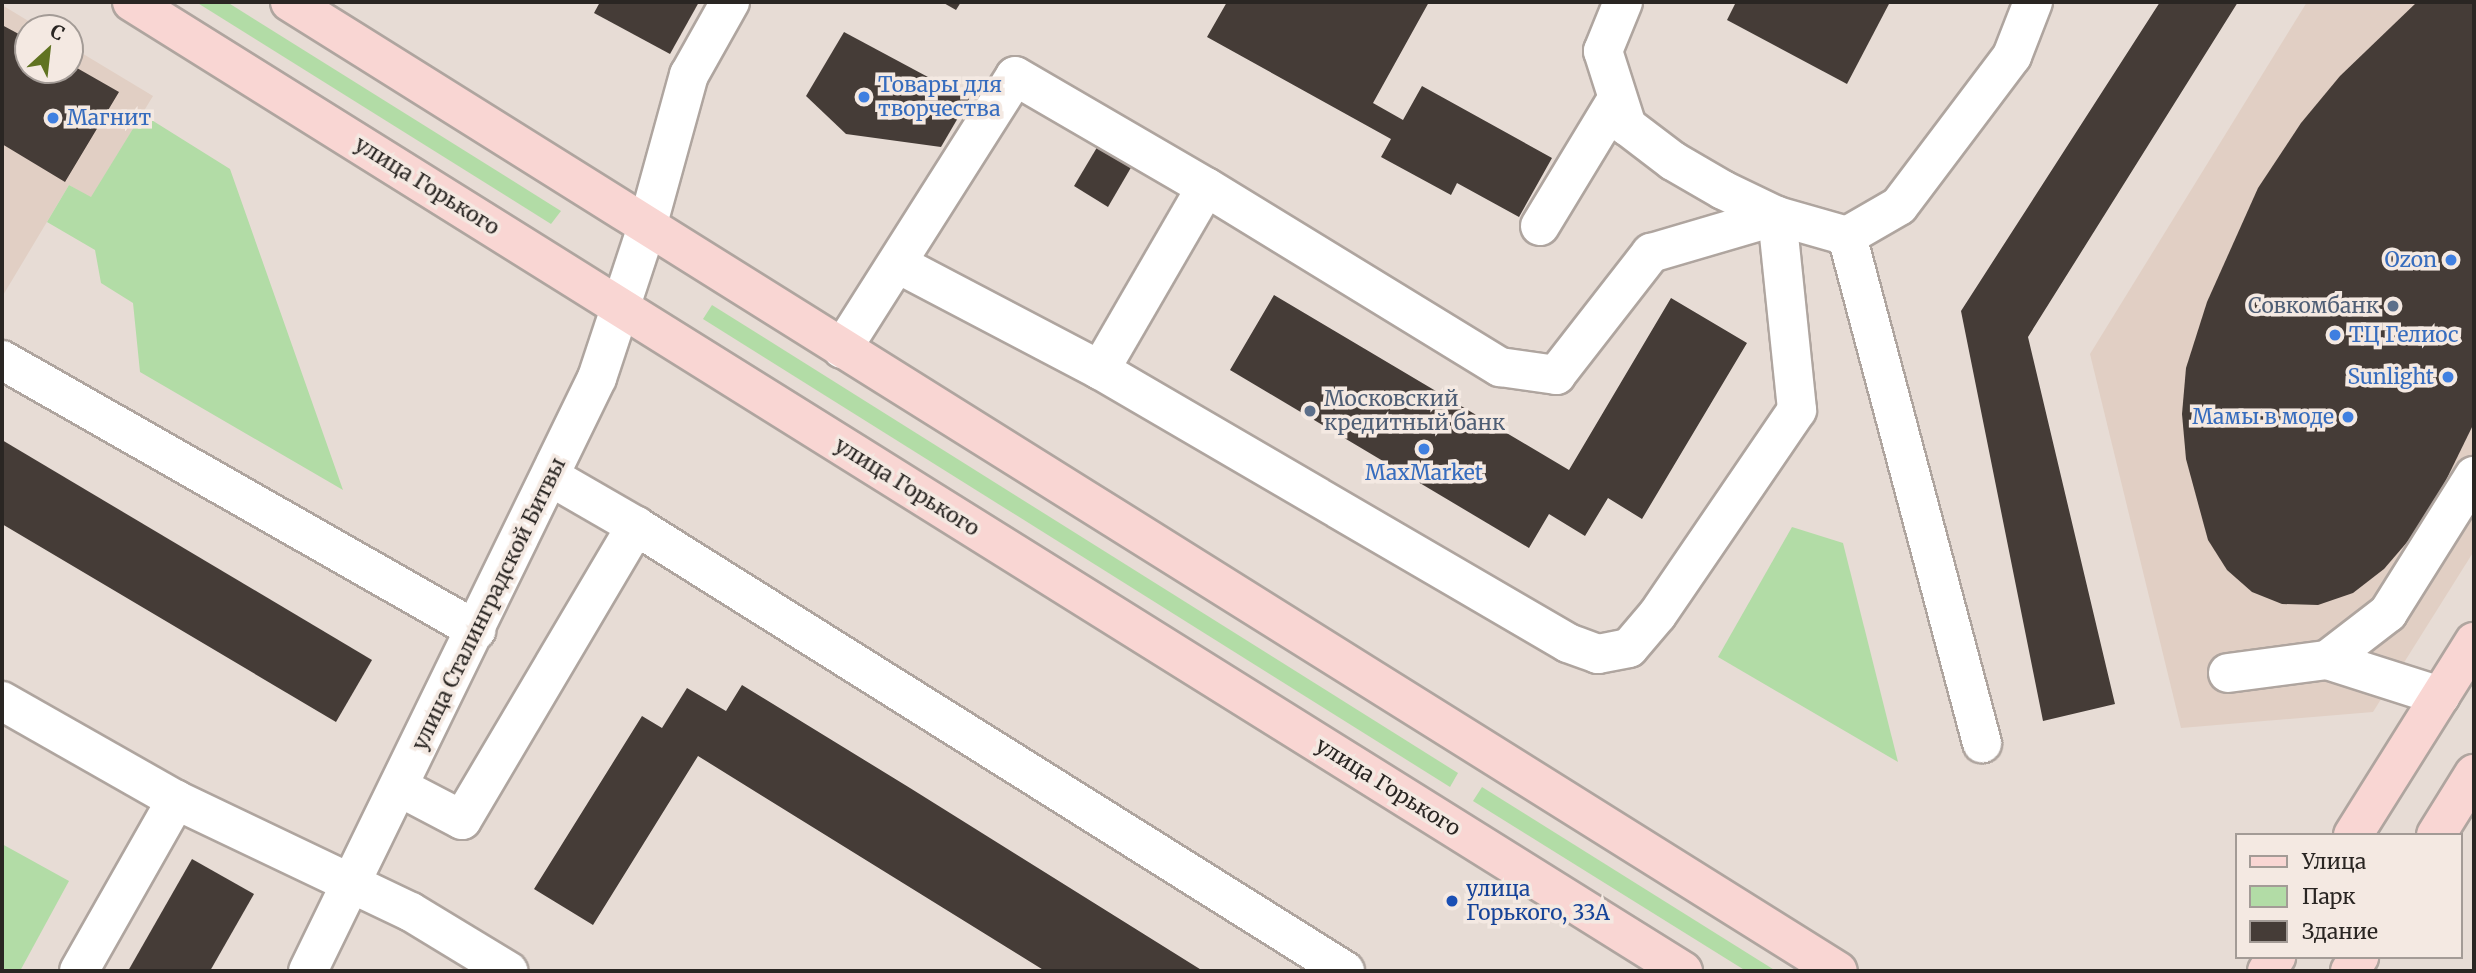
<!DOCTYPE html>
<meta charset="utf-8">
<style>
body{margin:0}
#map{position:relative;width:2476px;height:973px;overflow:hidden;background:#e7dcd5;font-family:Merriweather,serif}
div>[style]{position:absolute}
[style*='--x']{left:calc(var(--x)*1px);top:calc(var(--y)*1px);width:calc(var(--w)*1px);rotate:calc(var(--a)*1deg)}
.built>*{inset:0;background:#e1cfc4}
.green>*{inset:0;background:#b2dca6}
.building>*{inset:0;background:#453c37}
.roads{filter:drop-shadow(2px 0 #afa59f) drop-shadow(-2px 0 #afa59f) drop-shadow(0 2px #afa59f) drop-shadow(0 -2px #afa59f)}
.minor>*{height:38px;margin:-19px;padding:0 19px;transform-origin:19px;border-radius:19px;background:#fff}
.major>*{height:38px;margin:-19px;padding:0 19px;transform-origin:19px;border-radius:19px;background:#f9d6d3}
.dots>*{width:19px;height:19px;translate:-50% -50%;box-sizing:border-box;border:4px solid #f4e9e2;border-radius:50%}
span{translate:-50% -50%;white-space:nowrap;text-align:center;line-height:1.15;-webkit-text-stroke:7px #f4e9e2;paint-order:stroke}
.shop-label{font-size:21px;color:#366cbe}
.left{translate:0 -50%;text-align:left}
.right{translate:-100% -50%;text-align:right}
.street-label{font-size:21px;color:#2a2623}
.service-label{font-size:21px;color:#4e5e75}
.transit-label{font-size:21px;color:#164399}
.frame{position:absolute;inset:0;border:4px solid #2a2623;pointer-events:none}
.legend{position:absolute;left:2235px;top:833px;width:228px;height:126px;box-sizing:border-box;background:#f4e9e2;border:2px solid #a39b96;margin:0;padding:9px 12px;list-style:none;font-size:21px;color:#2a2623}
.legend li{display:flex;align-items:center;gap:14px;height:35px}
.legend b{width:35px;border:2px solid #a39b96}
.north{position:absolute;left:14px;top:14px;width:70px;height:70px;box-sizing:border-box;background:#f4e9e2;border:2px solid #a39b96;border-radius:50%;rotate:27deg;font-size:19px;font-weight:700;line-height:28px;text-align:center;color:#2a2623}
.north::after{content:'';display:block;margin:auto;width:24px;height:32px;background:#607321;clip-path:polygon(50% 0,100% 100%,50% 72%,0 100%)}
</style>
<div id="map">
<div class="built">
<i style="clip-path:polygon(2307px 2px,2474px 2px,2474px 551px,2373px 712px,2181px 728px,2090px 354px)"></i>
<i style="clip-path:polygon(2px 5px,40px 28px,28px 28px,28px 70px,70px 70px,70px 46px,153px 96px,91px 198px,69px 185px,2px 297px)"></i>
</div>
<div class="green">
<i style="clip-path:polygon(196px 2px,227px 2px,561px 211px,551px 224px)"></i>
<i style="clip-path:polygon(142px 114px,230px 169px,343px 490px,140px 372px,133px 303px,101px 283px,95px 250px,47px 222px,69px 185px,91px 197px)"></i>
<i style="clip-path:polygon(712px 305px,1458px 773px,1450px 787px,703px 319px)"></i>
<i style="clip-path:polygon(1792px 527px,1843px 543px,1898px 762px,1718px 657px)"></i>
<i style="clip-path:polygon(1482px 787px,1776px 971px,1746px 971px,1473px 801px)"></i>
<i style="clip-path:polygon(2px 844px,69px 881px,20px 971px,2px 971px)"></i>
</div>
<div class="building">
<i style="clip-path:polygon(600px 2px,699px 2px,670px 54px,594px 13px)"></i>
<i style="clip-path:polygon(942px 2px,961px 2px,956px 10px)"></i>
<i style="clip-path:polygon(1227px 2px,1429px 2px,1373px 103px,1403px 120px,1422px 86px,1552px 158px,1519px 217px,1457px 183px,1451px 195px,1381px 157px,1391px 139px,1207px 37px)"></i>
<i style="clip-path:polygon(1736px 2px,1890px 2px,1847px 84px,1727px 20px)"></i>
<i style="clip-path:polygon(2160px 2px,2238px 2px,2028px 337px,2115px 704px,2043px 721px,1961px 311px)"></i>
<i style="clip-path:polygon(2417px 2px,2474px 2px,2474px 423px,2427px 519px,2384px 569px,2353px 593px,2318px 605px,2282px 604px,2252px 592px,2227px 570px,2208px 540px,2186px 459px,2182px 414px,2186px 368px,2207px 302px,2258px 188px,2301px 123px,2340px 76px)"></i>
<i style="clip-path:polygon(2px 25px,28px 39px,28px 70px,70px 70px,70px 64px,119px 92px,65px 182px,2px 144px)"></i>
<i style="clip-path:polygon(844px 32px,969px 99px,941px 147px,846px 134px,806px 96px)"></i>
<i style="clip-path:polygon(1102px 139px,1136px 159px,1108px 207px,1074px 186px)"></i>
<i style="clip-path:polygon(1274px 295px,1569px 470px,1671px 298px,1747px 343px,1642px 519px,1608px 498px,1585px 536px,1549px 514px,1529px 548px,1230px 370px)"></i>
<i style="clip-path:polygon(2px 440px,372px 660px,336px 722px,2px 524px)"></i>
<i style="clip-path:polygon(742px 685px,910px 788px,1203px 971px,1045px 971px,698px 756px,593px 925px,534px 889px,642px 716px,662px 728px,687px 688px,726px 711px)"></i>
<i style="clip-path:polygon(192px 859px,254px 894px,210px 971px,128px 971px)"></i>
</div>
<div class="roads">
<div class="minor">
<i style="--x:1623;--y:2;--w:53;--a:112.2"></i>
<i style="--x:1603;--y:51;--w:79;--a:72.3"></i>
<i style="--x:1627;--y:126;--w:58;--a:37.3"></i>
<i style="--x:1673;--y:161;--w:58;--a:30.1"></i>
<i style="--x:1723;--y:190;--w:60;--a:25.7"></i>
<i style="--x:1777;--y:216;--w:73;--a:15.9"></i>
<i style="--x:1847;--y:236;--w:60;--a:-30"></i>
<i style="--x:1899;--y:206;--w:188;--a:-53"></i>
<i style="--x:2012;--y:56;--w:58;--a:-68.7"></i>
<i style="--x:1540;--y:226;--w:149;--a:-58.8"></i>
<i style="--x:1847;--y:236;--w:525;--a:75.09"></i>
<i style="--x:898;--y:264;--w:228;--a:27.7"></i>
<i style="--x:842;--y:349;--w:323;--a:-57.6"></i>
<i style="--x:1015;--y:76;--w:221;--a:30.2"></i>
<i style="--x:1206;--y:187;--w:345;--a:31.5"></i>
<i style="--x:1500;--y:367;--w:57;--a:8.1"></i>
<i style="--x:1556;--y:375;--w:155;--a:-52.1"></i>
<i style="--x:1651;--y:253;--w:131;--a:-16.4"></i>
<i style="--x:1777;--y:216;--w:195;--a:84.1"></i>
<i style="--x:1797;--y:410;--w:248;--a:124.3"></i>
<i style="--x:1657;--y:615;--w:43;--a:130.3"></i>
<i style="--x:1629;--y:648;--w:32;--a:169"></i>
<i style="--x:1598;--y:654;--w:32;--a:-160"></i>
<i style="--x:1568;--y:643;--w:542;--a:-149.74"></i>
<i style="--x:1100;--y:370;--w:211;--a:-59.9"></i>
<i style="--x:2;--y:360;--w:546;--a:29.67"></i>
<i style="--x:551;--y:477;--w:98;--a:30"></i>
<i style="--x:636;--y:526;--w:837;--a:32.11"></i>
<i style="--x:2327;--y:660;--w:119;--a:17.7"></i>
<i style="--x:2228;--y:673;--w:100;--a:-7.5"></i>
<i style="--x:2327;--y:660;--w:77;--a:-37.6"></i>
<i style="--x:2388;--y:613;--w:162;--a:-57.9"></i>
<i style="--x:2;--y:701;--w:200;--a:29.6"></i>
<i style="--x:176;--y:800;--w:260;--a:25.5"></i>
<i style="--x:411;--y:912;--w:114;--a:31.3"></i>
<i style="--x:399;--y:787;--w:71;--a:27.6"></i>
<i style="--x:462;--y:820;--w:342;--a:-59.4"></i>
<i style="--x:79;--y:971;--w:197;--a:-60.4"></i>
<i style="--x:308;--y:971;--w:660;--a:-64.02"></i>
<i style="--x:597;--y:378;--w:159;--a:-71.7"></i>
<i style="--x:647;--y:227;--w:158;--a:-74.6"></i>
<i style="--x:689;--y:75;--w:84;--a:-60.7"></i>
</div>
<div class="major">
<i style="--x:132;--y:2;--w:1829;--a:32"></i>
<i style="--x:290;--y:2;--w:1826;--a:32.05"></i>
<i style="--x:2353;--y:835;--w:228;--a:-57.9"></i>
<i style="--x:2436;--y:835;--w:72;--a:-58.1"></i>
<i style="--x:2267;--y:971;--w:17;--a:-57"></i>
<i style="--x:2350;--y:971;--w:17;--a:-57"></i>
</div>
</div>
<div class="dots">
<i style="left:864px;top:97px;background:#3f7fe0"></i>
<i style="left:53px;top:118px;background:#3f7fe0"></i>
<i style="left:2451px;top:260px;background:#3f7fe0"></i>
<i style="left:2393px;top:306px;background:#5c6f8a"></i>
<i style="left:2335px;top:335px;background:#3f7fe0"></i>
<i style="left:2448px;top:377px;background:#3f7fe0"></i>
<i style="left:1310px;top:411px;background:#5c6f8a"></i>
<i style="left:2348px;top:417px;background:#3f7fe0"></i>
<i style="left:1424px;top:449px;background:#3f7fe0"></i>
<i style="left:1452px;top:901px;background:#1a4fb4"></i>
</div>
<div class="shop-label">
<span class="left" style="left:878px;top:97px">Товары для<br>творчества</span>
<span class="left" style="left:67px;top:118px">Магнит</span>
<span class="right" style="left:2437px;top:260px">Ozon</span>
<span class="left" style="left:2349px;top:335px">ТЦ Гелиос</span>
<span class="right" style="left:2434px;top:377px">Sunlight</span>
<span class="right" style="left:2334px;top:417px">Мамы в моде</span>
<span style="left:1424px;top:473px">MaxMarket</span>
</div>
<div class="street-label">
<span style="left:427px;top:186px;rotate:32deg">улица Горького</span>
<span style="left:907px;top:487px;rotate:32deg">улица Горького</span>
<span style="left:489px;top:604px;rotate:-64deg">улица Сталинградской Битвы</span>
<span style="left:1388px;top:787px;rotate:32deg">улица Горького</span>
</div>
<div class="service-label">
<span class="right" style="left:2379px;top:306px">Совкомбанк</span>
<span class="left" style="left:1324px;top:411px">Московский<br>кредитный банк</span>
</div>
<div class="transit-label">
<span class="left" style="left:1466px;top:901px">улица<br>Горького, 33А</span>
</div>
<div class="frame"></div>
<ul class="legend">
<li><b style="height:9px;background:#f9d6d3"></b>Улица</li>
<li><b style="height:19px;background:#b2dca6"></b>Парк</li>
<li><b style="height:19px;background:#453c37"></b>Здание</li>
</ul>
<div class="north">С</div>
</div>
